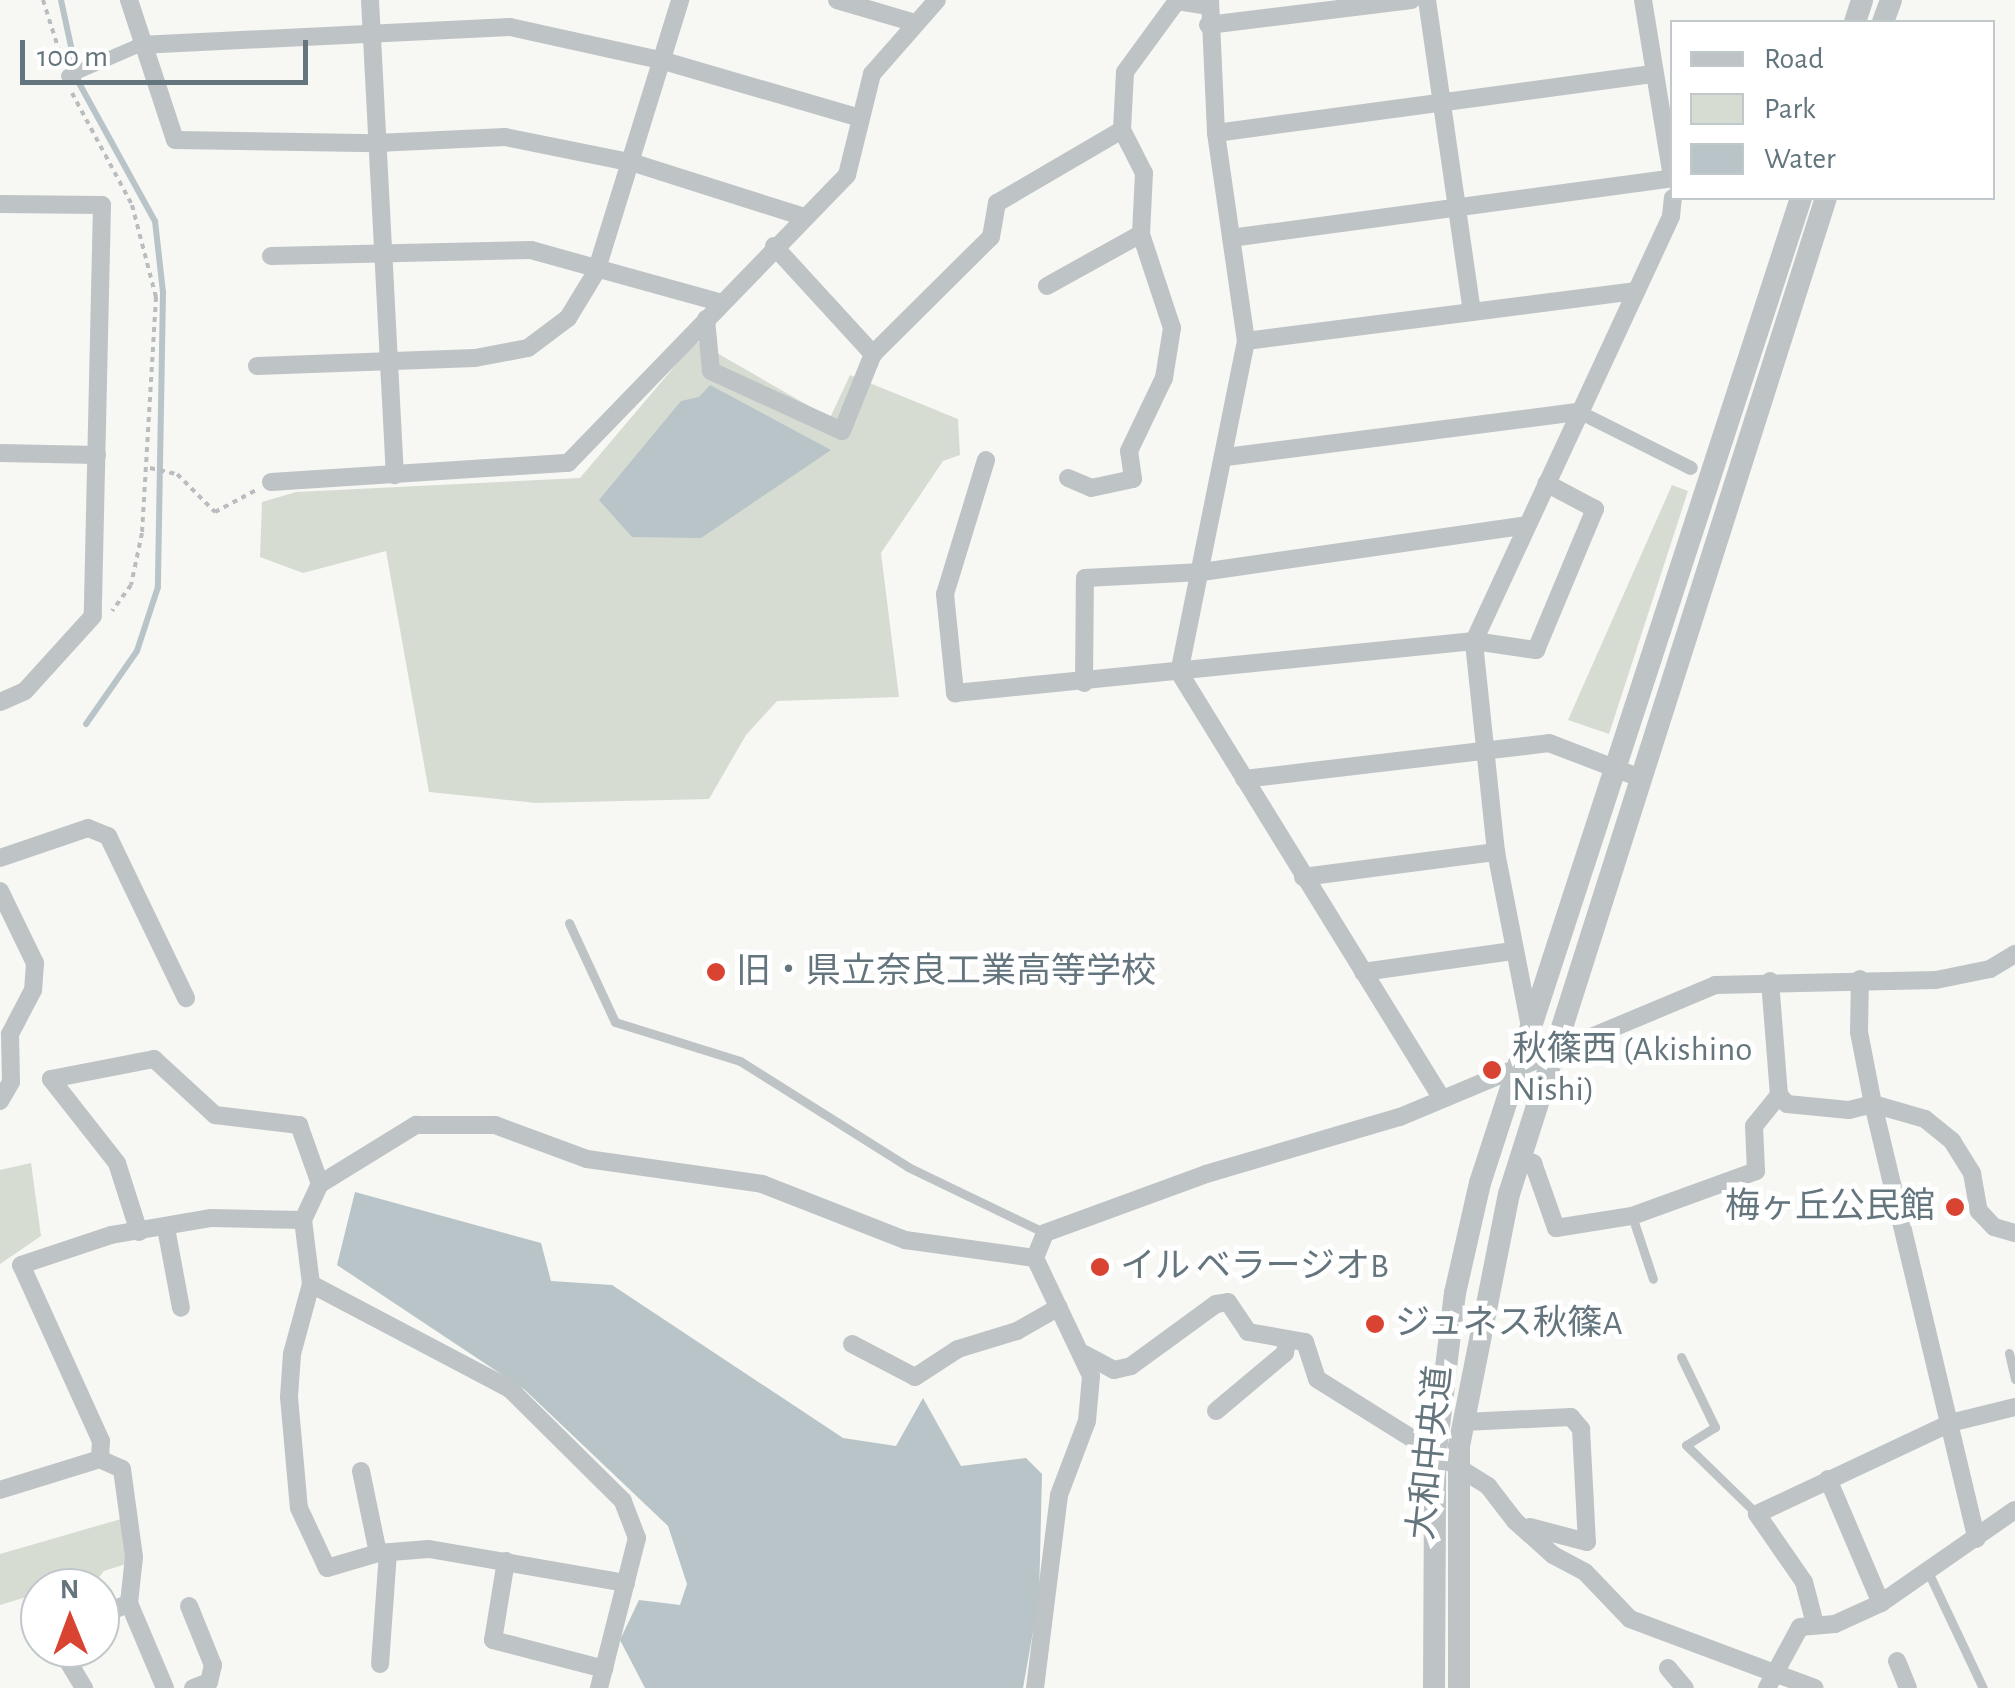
<!DOCTYPE html>
<meta charset="utf-8">
<style>
body{margin:0}
#map{position:relative;width:2015px;height:1688px;overflow:hidden;background:#f7f7f4;font-family:"Alegreya Sans","Noto Sans JP",sans-serif}
div>[style]{position:absolute}
[style*='--x']{left:calc(var(--x)*1px);top:calc(var(--y)*1px);width:calc(var(--w)*1px);rotate:calc(var(--a)*1deg)}
.green>*{inset:0;background:#d7dcd3}
.water>*{inset:0;background:#b8c4c7}
.stream>*{height:6px;margin:-3px;padding:0 3px;transform-origin:3px;border-radius:3px;background:#b8c4c7}
.path>*{height:4px;margin-top:-2px;transform-origin:0;background:repeating-linear-gradient(90deg,#babdbf 0 5px,transparent 0 10px)}
.service>*{height:9px;margin:-4.5px;padding:0 4.5px;transform-origin:4.5px;border-radius:4.5px;background:#bec3c5}
.pedestrian>*{height:14px;margin:-7px;padding:0 7px;transform-origin:7px;border-radius:7px;background:#bec3c5}
.minor>*{height:18px;margin:-9px;padding:0 9px;transform-origin:9px;border-radius:9px;background:#bec3c5}
.tertiary>*{height:22px;margin:-11px;padding:0 11px;transform-origin:11px;border-radius:11px;background:#bec3c5}
.dots>*{width:28px;height:28px;translate:-50% -50%;box-sizing:border-box;border:5px solid #fff;border-radius:50%}
span{translate:-50% -50%;white-space:nowrap;text-align:center;line-height:1.15;-webkit-text-stroke:10px #fff;paint-order:stroke}
.poi-label{font-size:35px;color:#64757d}
.left{translate:0 -50%;text-align:left}
.right{translate:-100% -50%;text-align:right}
.street-label{font-size:35px;color:#64757d}
.legend{position:absolute;left:1670px;top:20px;width:325px;height:180px;box-sizing:border-box;background:#fff;border:2px solid #c1c8cb;margin:0;padding:12px 18px;list-style:none;font-size:30px;color:#64757d}
.legend li{display:flex;align-items:center;gap:20px;height:50px}
.legend b{width:50px;border:2px solid #c1c8cb}
.north{position:absolute;left:20px;top:1568px;width:100px;height:100px;box-sizing:border-box;background:#fff;border:2px solid #c1c8cb;border-radius:50%;rotate:359deg;font-size:28px;font-weight:700;line-height:40px;text-align:center;color:#64757d}
.north::after{content:'';display:block;margin:auto;width:35px;height:45px;background:#d94432;clip-path:polygon(50% 0,100% 100%,50% 72%,0 100%)}
.scale{position:absolute;left:20px;top:40px;width:288px;height:45px;box-sizing:border-box;border:5px solid #64757d;border-top:0;padding-left:12px;font-size:30px;line-height:35px;white-space:nowrap;color:#64757d;-webkit-text-stroke:8px #fff;paint-order:stroke}
</style>
<div id="map">
<div class="green">
<i style="clip-path:polygon(696px 341px,830px 418px,850px 375px,958px 419px,960px 455px,943px 461px,881px 553px,899px 697px,777px 701px,746px 735px,709px 799px,536px 803px,429px 792px,386px 551px,303px 573px,260px 557px,262px 502px,296px 492px,580px 478px)"></i>
<i style="clip-path:polygon(1672px 485px,1688px 491px,1609px 734px,1568px 720px)"></i>
<i style="clip-path:polygon(31px 1163px,41px 1236px,0 1264px,0 1170px)"></i>
<i style="clip-path:polygon(121px 1519px,126px 1564px,104px 1571px,90px 1588px,40px 1588px,40px 1599px,33px 1595px,0 1605px,0 1554px)"></i>
</div>
<div class="water">
<i style="clip-path:polygon(710px 385px,831px 450px,701px 538px,632px 537px,599px 500px,681px 401px,699px 397px)"></i>
<i style="clip-path:polygon(355px 1192px,541px 1243px,551px 1281px,612px 1285px,843px 1438px,896px 1446px,923px 1398px,961px 1466px,1026px 1458px,1042px 1474px,1039px 1598px,1023px 1688px,645px 1688px,620px 1640px,639px 1600px,680px 1605px,687px 1584px,668px 1526px,525px 1390px,337px 1265px)"></i>
</div>
<div class="stream">
<i style="--x:61;--y:0;--w:85;--a:77.8"></i>
<i style="--x:79;--y:83;--w:158;--a:61.2"></i>
<i style="--x:155;--y:221;--w:71;--a:83.6"></i>
<i style="--x:163;--y:292;--w:295;--a:91"></i>
<i style="--x:158;--y:587;--w:67;--a:108.2"></i>
<i style="--x:137;--y:651;--w:89;--a:124.9"></i>
</div>
<div class="path">
<i style="--x:43;--y:0;--w:63;--a:72.4"></i>
<i style="--x:72;--y:93;--w:127;--a:61.8"></i>
<i style="--x:132;--y:205;--w:95;--a:75.4"></i>
<i style="--x:156;--y:297;--w:236;--a:93.4"></i>
<i style="--x:142;--y:533;--w:53;--a:101.9"></i>
<i style="--x:131;--y:585;--w:32;--a:126"></i>
<i style="--x:150;--y:468;--w:28;--a:13"></i>
<i style="--x:177;--y:474;--w:54;--a:45"></i>
<i style="--x:215;--y:512;--w:49;--a:-28.1"></i>
</div>
<div class="service">
<i style="--x:569;--y:923;--w:109;--a:65.1"></i>
<i style="--x:615;--y:1022;--w:131;--a:17.3"></i>
<i style="--x:740;--y:1061;--w:199;--a:32.2"></i>
<i style="--x:908;--y:1167;--w:152;--a:25.7"></i>
<i style="--x:1632;--y:1216;--w:66;--a:71.6"></i>
<i style="--x:2009;--y:1353;--w:27;--a:77"></i>
<i style="--x:1681;--y:1357;--w:78;--a:64.1"></i>
<i style="--x:1715;--y:1427;--w:34;--a:148"></i>
<i style="--x:1686;--y:1445;--w:99;--a:44.2"></i>
<i style="--x:1929;--y:1574;--w:126;--a:64.7"></i>
</div>
<div class="pedestrian">
<i style="--x:68;--y:76;--w:78;--a:-23.3"></i>
<i style="--x:1579;--y:412;--w:125;--a:26.6"></i>
</div>
<div class="minor">
<i style="--x:129;--y:0;--w:147;--a:71.8"></i>
<i style="--x:175;--y:140;--w:202;--a:0.9"></i>
<i style="--x:377;--y:143;--w:128;--a:-2.7"></i>
<i style="--x:505;--y:137;--w:132;--a:11.4"></i>
<i style="--x:634;--y:163;--w:175;--a:17.6"></i>
<i style="--x:370;--y:0;--w:476;--a:87"></i>
<i style="--x:837;--y:0;--w:81;--a:16.4"></i>
<i style="--x:1210;--y:0;--w:133;--a:87.4"></i>
<i style="--x:1216;--y:133;--w:210;--a:81.8"></i>
<i style="--x:1246;--y:341;--w:338;--a:101.4"></i>
<i style="--x:1179;--y:672;--w:501;--a:58.37"></i>
<i style="--x:1427;--y:0;--w:315;--a:81.8"></i>
<i style="--x:1643;--y:0;--w:180;--a:80.7"></i>
<i style="--x:1208;--y:25;--w:205;--a:-7"></i>
<i style="--x:140;--y:45;--w:370;--a:-2.8"></i>
<i style="--x:510;--y:27;--w:158;--a:12.4"></i>
<i style="--x:664;--y:61;--w:201;--a:16.2"></i>
<i style="--x:1216;--y:133;--w:442;--a:-7.7"></i>
<i style="--x:0;--y:204;--w:102;--a:0.6"></i>
<i style="--x:102;--y:205;--w:411;--a:91.3"></i>
<i style="--x:93;--y:616;--w:101;--a:132.2"></i>
<i style="--x:25;--y:691;--w:27;--a:156"></i>
<i style="--x:1231;--y:238;--w:445;--a:-7.7"></i>
<i style="--x:774;--y:246;--w:147;--a:47.5"></i>
<i style="--x:271;--y:256;--w:260;--a:-1.3"></i>
<i style="--x:531;--y:250;--w:198;--a:15.5"></i>
<i style="--x:1047;--y:286;--w:107;--a:-29"></i>
<i style="--x:706;--y:319;--w:52;--a:84.5"></i>
<i style="--x:711;--y:371;--w:144;--a:24.6"></i>
<i style="--x:842;--y:431;--w:83;--a:-68.1"></i>
<i style="--x:873;--y:354;--w:166;--a:-44.8"></i>
<i style="--x:991;--y:237;--w:35;--a:-80"></i>
<i style="--x:997;--y:203;--w:145;--a:-30.3"></i>
<i style="--x:1246;--y:341;--w:392;--a:-7.3"></i>
<i style="--x:257;--y:366;--w:218;--a:-2.1"></i>
<i style="--x:475;--y:358;--w:54;--a:-10.7"></i>
<i style="--x:528;--y:348;--w:50;--a:-36.9"></i>
<i style="--x:568;--y:318;--w:54;--a:-58.7"></i>
<i style="--x:596;--y:272;--w:285;--a:-72.8"></i>
<i style="--x:0;--y:453;--w:97;--a:1.2"></i>
<i style="--x:1226;--y:457;--w:356;--a:-7.3"></i>
<i style="--x:986;--y:460;--w:140;--a:107"></i>
<i style="--x:945;--y:594;--w:100;--a:84.2"></i>
<i style="--x:955;--y:693;--w:522;--a:-5.72"></i>
<i style="--x:1474;--y:641;--w:63;--a:8.3"></i>
<i style="--x:1536;--y:650;--w:153;--a:-67.3"></i>
<i style="--x:1595;--y:509;--w:55;--a:-152"></i>
<i style="--x:1068;--y:478;--w:25;--a:23"></i>
<i style="--x:1091;--y:488;--w:43;--a:-12.1"></i>
<i style="--x:1133;--y:479;--w:28;--a:-98"></i>
<i style="--x:1129;--y:451;--w:81;--a:-64.4"></i>
<i style="--x:1164;--y:378;--w:51;--a:-80.9"></i>
<i style="--x:1172;--y:328;--w:99;--a:-108.3"></i>
<i style="--x:1141;--y:234;--w:61;--a:-87.2"></i>
<i style="--x:1144;--y:173;--w:48;--a:-117.1"></i>
<i style="--x:1122;--y:130;--w:58;--a:-87"></i>
<i style="--x:1125;--y:72;--w:88;--a:-53.8"></i>
<i style="--x:1177;--y:1;--w:31;--a:9"></i>
<i style="--x:271;--y:482;--w:298;--a:-3.7"></i>
<i style="--x:568;--y:463;--w:401;--a:-45.9"></i>
<i style="--x:847;--y:175;--w:104;--a:-76.1"></i>
<i style="--x:872;--y:74;--w:98;--a:-48.7"></i>
<i style="--x:1084;--y:683;--w:105;--a:-89.5"></i>
<i style="--x:1085;--y:578;--w:117;--a:-2.9"></i>
<i style="--x:1202;--y:572;--w:328;--a:-8.2"></i>
<i style="--x:1244;--y:779;--w:307;--a:-6.7"></i>
<i style="--x:1549;--y:743;--w:97;--a:21"></i>
<i style="--x:0;--y:858;--w:93;--a:-18.8"></i>
<i style="--x:88;--y:828;--w:22;--a:22"></i>
<i style="--x:108;--y:836;--w:180;--a:64.3"></i>
<i style="--x:1303;--y:877;--w:195;--a:-7.4"></i>
<i style="--x:0;--y:891;--w:80;--a:64.1"></i>
<i style="--x:35;--y:963;--w:27;--a:94"></i>
<i style="--x:33;--y:990;--w:50;--a:117.6"></i>
<i style="--x:10;--y:1034;--w:48;--a:88.8"></i>
<i style="--x:11;--y:1082;--w:22;--a:120"></i>
<i style="--x:1363;--y:972;--w:151;--a:-8"></i>
<i style="--x:1860;--y:979;--w:53;--a:91.1"></i>
<i style="--x:1859;--y:1032;--w:73;--a:79"></i>
<i style="--x:1873;--y:1104;--w:447;--a:76.6"></i>
<i style="--x:1770;--y:981;--w:114;--a:85.5"></i>
<i style="--x:1779;--y:1095;--w:12;--a:48"></i>
<i style="--x:1787;--y:1104;--w:62;--a:5.5"></i>
<i style="--x:1849;--y:1110;--w:25;--a:-14"></i>
<i style="--x:1873;--y:1104;--w:54;--a:16.1"></i>
<i style="--x:1925;--y:1119;--w:35;--a:39"></i>
<i style="--x:1952;--y:1141;--w:38;--a:58"></i>
<i style="--x:1972;--y:1173;--w:39;--a:80"></i>
<i style="--x:1979;--y:1211;--w:22;--a:47"></i>
<i style="--x:1994;--y:1227;--w:22;--a:16"></i>
<i style="--x:1531;--y:1032;--w:183;--a:-101"></i>
<i style="--x:1496;--y:852;--w:212;--a:-96"></i>
<i style="--x:1474;--y:641;--w:468;--a:-65.1"></i>
<i style="--x:1671;--y:216;--w:18;--a:-84"></i>
<i style="--x:1519;--y:1159;--w:15;--a:16"></i>
<i style="--x:1533;--y:1163;--w:69;--a:70.5"></i>
<i style="--x:1556;--y:1228;--w:77;--a:-9"></i>
<i style="--x:1632;--y:1216;--w:132;--a:-19.9"></i>
<i style="--x:1756;--y:1171;--w:45;--a:-92.5"></i>
<i style="--x:1754;--y:1126;--w:40;--a:-51"></i>
<i style="--x:166;--y:1228;--w:81;--a:79.4"></i>
<i style="--x:139;--y:1232;--w:72;--a:-107.7"></i>
<i style="--x:117;--y:1163;--w:107;--a:-128.2"></i>
<i style="--x:51;--y:1079;--w:105;--a:-11"></i>
<i style="--x:154;--y:1059;--w:83;--a:42.6"></i>
<i style="--x:215;--y:1115;--w:85;--a:6.8"></i>
<i style="--x:299;--y:1125;--w:63;--a:70.4"></i>
<i style="--x:311;--y:1284;--w:73;--a:105.2"></i>
<i style="--x:292;--y:1354;--w:43;--a:94"></i>
<i style="--x:289;--y:1397;--w:111;--a:84.9"></i>
<i style="--x:299;--y:1508;--w:66;--a:65"></i>
<i style="--x:327;--y:1568;--w:53;--a:-16.4"></i>
<i style="--x:378;--y:1553;--w:51;--a:-4.5"></i>
<i style="--x:429;--y:1549;--w:200;--a:9.8"></i>
<i style="--x:852;--y:1344;--w:71;--a:27.6"></i>
<i style="--x:915;--y:1377;--w:51;--a:-33.1"></i>
<i style="--x:958;--y:1349;--w:62;--a:-17"></i>
<i style="--x:1017;--y:1331;--w:48;--a:-29.7"></i>
<i style="--x:1084;--y:1354;--w:34;--a:28"></i>
<i style="--x:1114;--y:1370;--w:17;--a:-13"></i>
<i style="--x:1131;--y:1366;--w:105;--a:-36.1"></i>
<i style="--x:1216;--y:1304;--w:12;--a:-9"></i>
<i style="--x:1228;--y:1302;--w:36;--a:56"></i>
<i style="--x:1248;--y:1332;--w:58;--a:10"></i>
<i style="--x:1305;--y:1342;--w:39;--a:72"></i>
<i style="--x:1317;--y:1379;--w:202;--a:32"></i>
<i style="--x:1488;--y:1486;--w:44;--a:52.4"></i>
<i style="--x:1515;--y:1521;--w:51;--a:41.8"></i>
<i style="--x:1553;--y:1555;--w:36;--a:28"></i>
<i style="--x:1585;--y:1572;--w:65;--a:46.2"></i>
<i style="--x:1630;--y:1619;--w:197;--a:20.5"></i>
<i style="--x:1216;--y:1411;--w:90;--a:-40"></i>
<i style="--x:1285;--y:1353;--w:13;--a:-81"></i>
<i style="--x:1464;--y:1422;--w:107;--a:-2.7"></i>
<i style="--x:1571;--y:1417;--w:16;--a:50"></i>
<i style="--x:1581;--y:1429;--w:113;--a:87"></i>
<i style="--x:1587;--y:1542;--w:59;--a:-165.3"></i>
<i style="--x:361;--y:1471;--w:84;--a:78.3"></i>
<i style="--x:1828;--y:1479;--w:135;--a:66.9"></i>
<i style="--x:0;--y:1490;--w:105;--a:-17.2"></i>
<i style="--x:506;--y:1561;--w:80;--a:99.3"></i>
<i style="--x:493;--y:1640;--w:115;--a:14.6"></i>
<i style="--x:189;--y:1606;--w:64;--a:67.9"></i>
<i style="--x:213;--y:1665;--w:17;--a:103"></i>
<i style="--x:209;--y:1682;--w:17;--a:159"></i>
<i style="--x:100;--y:1616;--w:32;--a:-24"></i>
<i style="--x:1815;--y:1624;--w:43;--a:-104.7"></i>
<i style="--x:1804;--y:1582;--w:83;--a:-124.7"></i>
<i style="--x:1757;--y:1514;--w:213;--a:-25.2"></i>
<i style="--x:1950;--y:1423;--w:67;--a:-13.8"></i>
<i style="--x:60;--y:1648;--w:47;--a:59"></i>
<i style="--x:1897;--y:1661;--w:29;--a:68"></i>
<i style="--x:380;--y:1664;--w:111;--a:-85.9"></i>
<i style="--x:1668;--y:1668;--w:26;--a:50"></i>
<i style="--x:165;--y:1688;--w:92;--a:-113"></i>
<i style="--x:129;--y:1603;--w:46;--a:-83.8"></i>
<i style="--x:134;--y:1557;--w:89;--a:-97.8"></i>
<i style="--x:122;--y:1469;--w:24;--a:-156"></i>
<i style="--x:100;--y:1459;--w:18;--a:-87"></i>
<i style="--x:101;--y:1441;--w:193;--a:-114.4"></i>
<i style="--x:21;--y:1265;--w:95;--a:-18.4"></i>
<i style="--x:111;--y:1235;--w:102;--a:-9.6"></i>
<i style="--x:212;--y:1218;--w:91;--a:1.3"></i>
<i style="--x:599;--y:1688;--w:155;--a:-75.8"></i>
<i style="--x:637;--y:1538;--w:40;--a:-111"></i>
<i style="--x:623;--y:1501;--w:159;--a:-135.3"></i>
<i style="--x:510;--y:1389;--w:225;--a:-152.2"></i>
<i style="--x:311;--y:1284;--w:64;--a:-97.1"></i>
<i style="--x:303;--y:1220;--w:40;--a:-65"></i>
<i style="--x:320;--y:1184;--w:113;--a:-31.6"></i>
<i style="--x:416;--y:1125;--w:79;--a:0"></i>
<i style="--x:495;--y:1125;--w:98;--a:20.3"></i>
<i style="--x:587;--y:1159;--w:177;--a:8.1"></i>
<i style="--x:762;--y:1184;--w:154;--a:21.4"></i>
<i style="--x:905;--y:1240;--w:131;--a:7.9"></i>
<i style="--x:1035;--y:1688;--w:194;--a:-82.9"></i>
<i style="--x:1059;--y:1495;--w:79;--a:-69.3"></i>
<i style="--x:1087;--y:1421;--w:45;--a:-84.9"></i>
<i style="--x:1091;--y:1376;--w:131;--a:-115.4"></i>
<i style="--x:1035;--y:1258;--w:27;--a:-68"></i>
<i style="--x:1045;--y:1233;--w:171;--a:-20.1"></i>
<i style="--x:1206;--y:1174;--w:202;--a:-16.4"></i>
<i style="--x:1400;--y:1117;--w:342;--a:-22.7"></i>
<i style="--x:1715;--y:985;--w:221;--a:-1.3"></i>
<i style="--x:1936;--y:980;--w:55;--a:-11.5"></i>
<i style="--x:1990;--y:969;--w:29;--a:-31"></i>
<i style="--x:1767;--y:1688;--w:69;--a:-61.6"></i>
<i style="--x:1800;--y:1627;--w:35;--a:-5"></i>
<i style="--x:1835;--y:1624;--w:51;--a:-24.5"></i>
<i style="--x:1881;--y:1603;--w:163;--a:-34.8"></i>
</div>
<div class="tertiary">
<i style="--x:1855;--y:22;--w:23;--a:-72"></i>
<i style="--x:1883;--y:22;--w:23;--a:-70"></i>
<i style="--x:1434;--y:1688;--w:228;--a:-89.7"></i>
<i style="--x:1435;--y:1460;--w:168;--a:-83.2"></i>
<i style="--x:1455;--y:1293;--w:113;--a:-77.2"></i>
<i style="--x:1480;--y:1183;--w:1036;--a:-71.95"></i>
<i style="--x:1459;--y:1688;--w:242;--a:-90"></i>
<i style="--x:1459;--y:1446;--w:257;--a:-78.8"></i>
<i style="--x:1509;--y:1194;--w:1045;--a:-72.35"></i>
</div>
<div class="dots">
<i style="left:716px;top:972px;background:#d94432"></i>
<i style="left:1492px;top:1070px;background:#d94432"></i>
<i style="left:1955px;top:1207px;background:#d94432"></i>
<i style="left:1100px;top:1267px;background:#d94432"></i>
<i style="left:1375px;top:1324px;background:#d94432"></i>
</div>
<div class="poi-label">
<span class="left" style="left:736px;top:972px">旧・県立奈良工業高等学校</span>
<span class="left" style="left:1512px;top:1070px">秋篠西 (Akishino<br>Nishi)</span>
<span class="right" style="left:1935px;top:1207px">梅ヶ丘公民館</span>
<span class="left" style="left:1120px;top:1267px">イル ベラージオB</span>
<span class="left" style="left:1395px;top:1324px">ジュネス秋篠A</span>
</div>
<div class="street-label">
<span style="left:1431px;top:1453px;rotate:-84deg">大和中央道</span>
</div>
<ul class="legend">
<li><b style="height:12px;background:#bec3c5"></b>Road</li>
<li><b style="height:28px;background:#d7dcd3"></b>Park</li>
<li><b style="height:28px;background:#b8c4c7"></b>Water</li>
</ul>
<div class="north">N</div>
<div class="scale">100 m</div>
</div>
